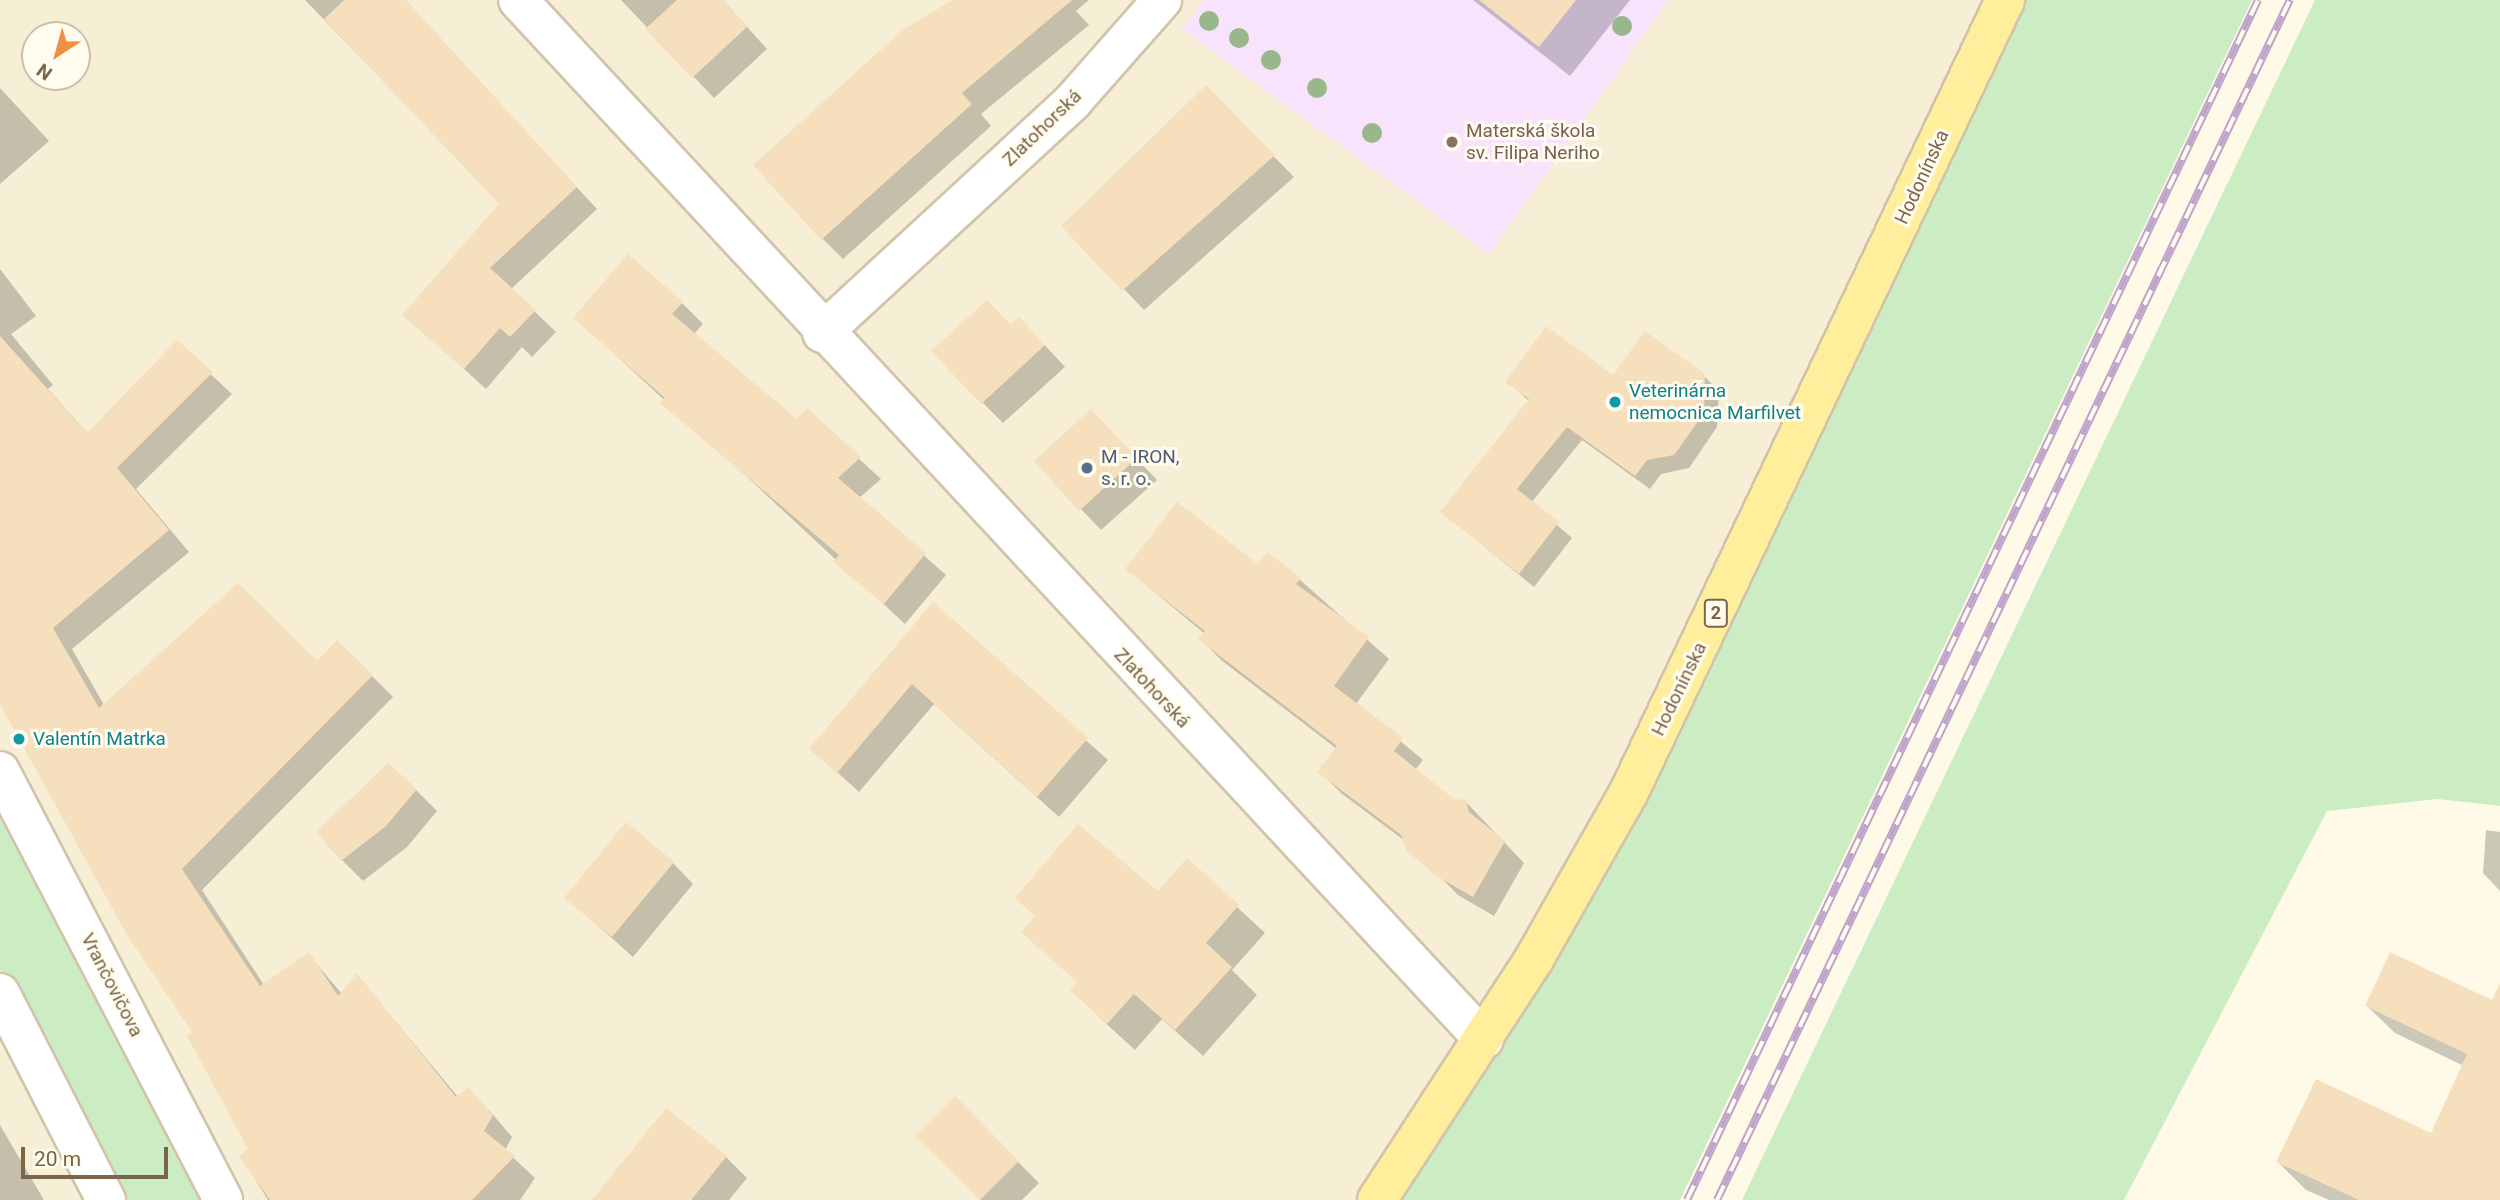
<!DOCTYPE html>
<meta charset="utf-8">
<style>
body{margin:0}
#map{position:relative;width:2500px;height:1200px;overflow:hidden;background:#fefae7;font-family:Roboto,sans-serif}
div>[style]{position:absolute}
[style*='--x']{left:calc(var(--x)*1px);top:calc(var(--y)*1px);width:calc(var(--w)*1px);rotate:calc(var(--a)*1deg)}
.residential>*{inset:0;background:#f6eed5}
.education>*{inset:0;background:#f7e3fb}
.green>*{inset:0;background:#ccedc4}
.shadow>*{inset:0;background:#0003}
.building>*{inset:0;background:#f6dfbc}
.roads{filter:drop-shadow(2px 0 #d1c4ab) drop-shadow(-2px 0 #d1c4ab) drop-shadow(0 2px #d1c4ab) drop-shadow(0 -2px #d1c4ab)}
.minor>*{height:38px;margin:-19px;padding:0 19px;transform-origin:19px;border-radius:19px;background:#fff}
.major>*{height:38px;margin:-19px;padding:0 19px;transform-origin:19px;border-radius:19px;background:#ffef9d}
.rail>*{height:8px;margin-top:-4px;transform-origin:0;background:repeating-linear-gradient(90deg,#fffcef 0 16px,#c0a3ca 0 32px);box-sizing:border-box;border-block:2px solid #c0a3ca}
.trees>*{width:20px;height:20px;margin:-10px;border-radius:50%;background:#98b78b}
.dots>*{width:19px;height:19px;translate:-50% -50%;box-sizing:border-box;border:4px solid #fffcef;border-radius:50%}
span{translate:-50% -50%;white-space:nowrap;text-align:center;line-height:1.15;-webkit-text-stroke:6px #fffcef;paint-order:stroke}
.shield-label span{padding:2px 5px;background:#fffcef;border:2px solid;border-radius:5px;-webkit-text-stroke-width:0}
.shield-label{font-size:18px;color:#7a6549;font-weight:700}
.street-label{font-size:19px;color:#7a6549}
.education-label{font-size:19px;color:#785e54}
.left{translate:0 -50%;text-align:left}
.culture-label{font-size:19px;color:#0d838f}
.service-label{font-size:19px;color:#4e5e75}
.north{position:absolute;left:21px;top:21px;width:70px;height:70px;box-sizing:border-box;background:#fffcef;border:2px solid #cac0ad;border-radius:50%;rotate:216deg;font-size:19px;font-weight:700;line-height:28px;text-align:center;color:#7a6549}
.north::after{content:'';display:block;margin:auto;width:24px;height:32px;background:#f08e44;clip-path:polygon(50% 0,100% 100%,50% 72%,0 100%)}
.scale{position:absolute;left:21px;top:1147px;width:147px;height:32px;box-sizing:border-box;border:4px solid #7a6549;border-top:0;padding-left:9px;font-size:21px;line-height:24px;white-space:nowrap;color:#7a6549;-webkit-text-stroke:5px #fffcef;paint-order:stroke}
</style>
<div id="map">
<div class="residential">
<i style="clip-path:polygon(evenodd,0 0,2005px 0,1674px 703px,1377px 1200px,0 1200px,0 0,35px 35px,77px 35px,77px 77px,35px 77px,35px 35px)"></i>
</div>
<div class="education">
<i style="clip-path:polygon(1204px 0,1668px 0,1489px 254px,1182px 29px)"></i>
</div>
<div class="green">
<i style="clip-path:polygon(2005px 0,2252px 0,1680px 1200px,1377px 1200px,1484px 1040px)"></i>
<i style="clip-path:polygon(2315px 0,2500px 0,2500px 806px,2438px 799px,2327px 811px,2124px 1200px,1742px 1200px)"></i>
<i style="clip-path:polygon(0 771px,223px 1200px,106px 1200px,0 993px)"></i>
</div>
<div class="shadow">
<i style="clip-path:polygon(305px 0,401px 0,597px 209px,511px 289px,556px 332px,532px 357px,522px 347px,486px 389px,405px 315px,502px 204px)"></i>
<i style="clip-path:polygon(621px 0,723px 0,767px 49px,714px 98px)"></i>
<i style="clip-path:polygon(955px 0,1089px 0,1076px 11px,1089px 25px,981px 114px,991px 126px,843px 259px,822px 238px)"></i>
<i style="clip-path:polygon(1473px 0,1630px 0,1570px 76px)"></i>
<i style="clip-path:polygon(0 88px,49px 141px,0 184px)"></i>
<i style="clip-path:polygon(1206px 88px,1294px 177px,1144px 310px,1124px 289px)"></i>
<i style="clip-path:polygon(0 269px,36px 316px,11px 334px,53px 385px,48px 389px,88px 434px,177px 343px,232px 394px,136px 489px,189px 552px,72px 649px,104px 705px,317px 663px,372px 676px,393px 697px,202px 890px,264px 985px,308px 954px,342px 994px,357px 975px,458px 1097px,489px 1110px,512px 1137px,505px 1150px,535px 1178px,520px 1200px,268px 1200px,241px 1156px,250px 1150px,194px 1033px,85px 858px,0 702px)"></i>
<i style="clip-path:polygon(682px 303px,703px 324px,694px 334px,798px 422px,807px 411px,881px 479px,859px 498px,946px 575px,905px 624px,576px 318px)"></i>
<i style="clip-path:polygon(1011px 327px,1040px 340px,1065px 367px,1003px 423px,982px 402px)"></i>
<i style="clip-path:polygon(1704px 376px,1719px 391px,1717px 427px,1689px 468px,1661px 474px,1650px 489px,1582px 440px,1531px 503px,1572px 538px,1534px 587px,1442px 512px,1529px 401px,1508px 382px)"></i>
<i style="clip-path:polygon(1111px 432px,1157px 480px,1101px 530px,1081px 509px)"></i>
<i style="clip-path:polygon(1258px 566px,1299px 579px,1389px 659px,1356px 704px,1423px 760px,1415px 770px,1453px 800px,1465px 801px,1524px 863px,1494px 916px,1458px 895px,1405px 841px,1341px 793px,1320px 772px,1337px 749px,1221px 660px,1201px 639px,1205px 634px,1127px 569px)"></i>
<i style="clip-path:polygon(933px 604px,1108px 760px,1059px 817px,934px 704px,859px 792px,812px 749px)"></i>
<i style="clip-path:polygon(416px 790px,437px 811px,407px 847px,363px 881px,342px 860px)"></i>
<i style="clip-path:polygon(2486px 830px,2500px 832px,2500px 891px,2483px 873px)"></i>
<i style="clip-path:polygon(1187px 861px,1265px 933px,1232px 970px,1257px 995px,1203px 1056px,1162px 1019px,1135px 1050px,1099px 1017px,1158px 893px)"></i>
<i style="clip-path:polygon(673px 863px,693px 884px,633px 957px,566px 897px)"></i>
<i style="clip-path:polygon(2500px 1004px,2500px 1200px,2329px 1200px,2306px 1190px,2278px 1162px,2431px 1136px,2464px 1066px,2395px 1033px,2367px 1006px)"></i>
<i style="clip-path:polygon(955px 1098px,1039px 1183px,1022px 1200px,981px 1200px,917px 1136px)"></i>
<i style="clip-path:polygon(0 1125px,44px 1200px,0 1200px)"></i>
<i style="clip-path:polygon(726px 1157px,747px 1178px,729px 1200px,595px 1200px)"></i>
</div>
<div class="building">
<i style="clip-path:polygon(344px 0,406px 0,577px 187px,490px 268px,536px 310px,510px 337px,500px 328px,464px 369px,402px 315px,499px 204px,324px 19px)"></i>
<i style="clip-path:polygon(677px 0,723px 0,747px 27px,692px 78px,645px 29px)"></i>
<i style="clip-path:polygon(953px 0,1072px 0,962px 93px,972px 104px,821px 240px,753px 165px,904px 29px)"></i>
<i style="clip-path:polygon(1479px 0,1576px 0,1539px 47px)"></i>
<i style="clip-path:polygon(1206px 85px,1275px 155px,1122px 291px,1061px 226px)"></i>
<i style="clip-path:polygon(628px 254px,683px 302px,672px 314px,797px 419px,807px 408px,861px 457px,838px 478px,926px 553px,884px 604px,833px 562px,839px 555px,660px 403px,665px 398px,573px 318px)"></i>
<i style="clip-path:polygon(987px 300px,1011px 325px,1019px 317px,1045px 345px,981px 404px,931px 351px)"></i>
<i style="clip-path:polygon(1546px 326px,1613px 375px,1645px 331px,1705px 374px,1704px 413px,1674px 455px,1647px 460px,1635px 476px,1567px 427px,1517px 489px,1559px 522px,1519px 574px,1440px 512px,1529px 399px,1505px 382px)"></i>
<i style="clip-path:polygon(0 336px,87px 433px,177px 340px,213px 372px,117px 468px,169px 530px,53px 628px,99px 708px,238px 583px,317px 661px,337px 640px,373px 675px,182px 869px,260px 986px,309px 952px,338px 996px,357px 973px,456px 1097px,468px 1087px,493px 1115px,484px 1131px,515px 1156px,472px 1200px,270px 1200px,239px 1156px,248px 1149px,187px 1036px,192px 1032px,127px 935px,0 704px)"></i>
<i style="clip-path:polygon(1091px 409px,1137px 458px,1079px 511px,1034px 461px)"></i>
<i style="clip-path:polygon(1177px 502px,1258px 564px,1267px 552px,1301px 578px,1296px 584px,1369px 637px,1334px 686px,1403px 738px,1394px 751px,1454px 799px,1466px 800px,1469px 812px,1505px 841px,1473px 897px,1435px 875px,1407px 851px,1401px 835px,1317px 772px,1337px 746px,1198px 639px,1205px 631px,1125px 569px)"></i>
<i style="clip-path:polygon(933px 602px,1088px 738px,1037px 797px,912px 684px,837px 773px,809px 749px)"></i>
<i style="clip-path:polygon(388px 763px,417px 789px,386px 826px,341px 861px,316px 832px)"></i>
<i style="clip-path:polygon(626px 822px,674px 862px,612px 937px,564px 898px)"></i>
<i style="clip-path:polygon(1078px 824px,1158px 891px,1187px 858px,1239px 905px,1206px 943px,1232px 967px,1175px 1030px,1134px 994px,1107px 1024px,1070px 990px,1077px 982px,1021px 932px,1035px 916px,1015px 898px)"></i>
<i style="clip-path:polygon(2390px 952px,2492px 1000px,2500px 983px,2500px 1200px,2359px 1200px,2276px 1162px,2316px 1079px,2431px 1133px,2467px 1054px,2365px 1006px)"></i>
<i style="clip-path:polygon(955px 1096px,1019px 1161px,980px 1200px,915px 1136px)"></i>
<i style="clip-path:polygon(666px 1108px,727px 1156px,691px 1200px,592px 1200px)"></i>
</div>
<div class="roads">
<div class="minor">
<i style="--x:518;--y:0;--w:1419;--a:47.11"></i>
<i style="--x:822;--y:333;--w:342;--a:-42.7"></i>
<i style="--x:1073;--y:101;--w:135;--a:-48.6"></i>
<i style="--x:0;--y:771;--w:483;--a:62.5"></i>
<i style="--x:0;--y:993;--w:233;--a:62.9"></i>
</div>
<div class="major">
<i style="--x:1377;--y:1200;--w:288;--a:-56.9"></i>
<i style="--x:1534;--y:959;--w:192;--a:-60.4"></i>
<i style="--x:1629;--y:792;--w:877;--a:-64.6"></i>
</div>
</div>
<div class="rail">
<i style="--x:1687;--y:1200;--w:1329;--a:-64.55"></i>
<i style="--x:1717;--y:1200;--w:1330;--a:-64.48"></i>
</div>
<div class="trees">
<i style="left:1209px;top:21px"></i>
<i style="left:1622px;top:26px"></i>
<i style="left:1239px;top:38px"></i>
<i style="left:1271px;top:60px"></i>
<i style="left:1317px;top:88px"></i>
<i style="left:1372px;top:133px"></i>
</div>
<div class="dots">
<i style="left:1452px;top:142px;background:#8d6e63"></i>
<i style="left:1615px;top:402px;background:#0f9aa8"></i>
<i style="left:1087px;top:468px;background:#5c6f8a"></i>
<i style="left:19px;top:739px;background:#0f9aa8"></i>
</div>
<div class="shield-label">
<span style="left:1716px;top:613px">2</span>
</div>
<div class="street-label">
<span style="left:1042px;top:128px;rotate:-44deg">Zlatohorská</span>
<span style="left:1922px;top:177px;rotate:-65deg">Hodonínska</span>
<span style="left:1152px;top:688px;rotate:47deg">Zlatohorská</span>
<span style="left:1679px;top:689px;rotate:-64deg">Hodonínska</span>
<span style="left:112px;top:985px;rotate:63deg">Vrančovičova</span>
</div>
<div class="education-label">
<span class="left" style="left:1466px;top:142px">Materská škola<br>sv. Filipa Neriho</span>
</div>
<div class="culture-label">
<span class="left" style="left:1629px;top:402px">Veterinárna<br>nemocnica Marfilvet</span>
<span class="left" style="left:33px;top:739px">Valentín Matrka</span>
</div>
<div class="service-label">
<span class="left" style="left:1101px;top:468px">M - IRON,<br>s. r. o.</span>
</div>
<div class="north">N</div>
<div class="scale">20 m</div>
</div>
